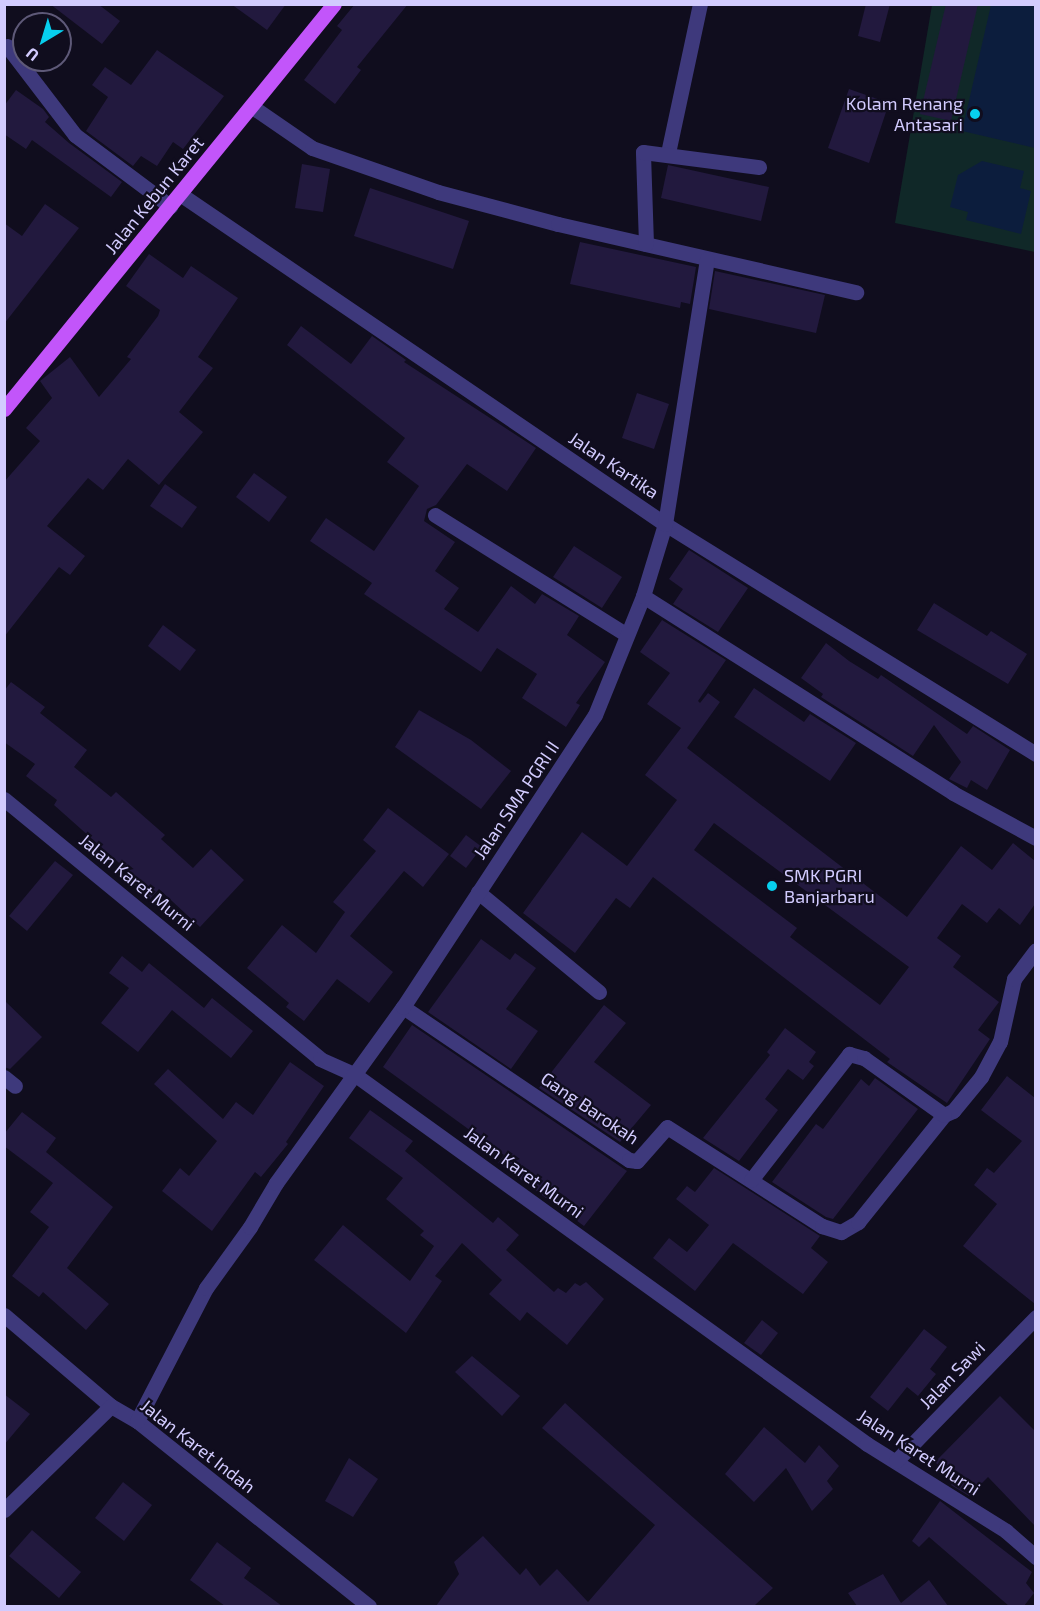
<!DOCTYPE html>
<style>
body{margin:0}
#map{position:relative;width:1040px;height:1611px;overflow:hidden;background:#100d1e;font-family:"Exo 2",sans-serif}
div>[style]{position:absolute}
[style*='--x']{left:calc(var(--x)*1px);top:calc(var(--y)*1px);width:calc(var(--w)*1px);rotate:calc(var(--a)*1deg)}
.green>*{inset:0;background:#102828}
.water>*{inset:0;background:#0c1d3d}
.building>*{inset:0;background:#22193e}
.minor>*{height:15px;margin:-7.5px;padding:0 7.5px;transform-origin:7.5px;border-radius:7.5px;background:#3e397c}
.major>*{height:15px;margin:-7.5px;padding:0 7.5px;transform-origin:7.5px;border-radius:7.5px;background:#c255fa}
.dots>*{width:16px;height:16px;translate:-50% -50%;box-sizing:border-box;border:3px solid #100d1e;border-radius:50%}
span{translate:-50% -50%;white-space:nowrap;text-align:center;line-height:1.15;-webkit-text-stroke:4.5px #100d1e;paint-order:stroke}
.poi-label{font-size:18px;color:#d2cbfe}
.right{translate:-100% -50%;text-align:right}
.left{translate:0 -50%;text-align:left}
.street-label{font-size:18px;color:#d2cbfe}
.frame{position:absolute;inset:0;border:6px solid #d2cbfe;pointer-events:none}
.north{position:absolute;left:12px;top:12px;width:60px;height:60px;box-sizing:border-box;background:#100d1e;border:2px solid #5e5978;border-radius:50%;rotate:218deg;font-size:16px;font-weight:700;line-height:24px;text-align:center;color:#d2cbfe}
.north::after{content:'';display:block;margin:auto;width:21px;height:27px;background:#07cfee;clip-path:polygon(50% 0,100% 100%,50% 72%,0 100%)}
</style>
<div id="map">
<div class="green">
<i style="clip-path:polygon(932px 5px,1035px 5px,1035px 252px,895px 223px)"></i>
</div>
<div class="water">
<i style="clip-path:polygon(991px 5px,1035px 5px,1035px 148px,962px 131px)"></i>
<i style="clip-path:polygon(982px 161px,1024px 171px,1020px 188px,1031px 191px,1021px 234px,966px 220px,968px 212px,950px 207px,958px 175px)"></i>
</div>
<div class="building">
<i style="clip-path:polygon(50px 4px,98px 4px,120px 21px,102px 44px)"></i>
<i style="clip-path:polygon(231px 4px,286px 4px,267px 30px)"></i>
<i style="clip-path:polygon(355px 4px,408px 4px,357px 67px,361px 70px,335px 104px,304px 80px,342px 30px,337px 26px)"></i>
<i style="clip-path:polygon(866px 4px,890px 4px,880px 42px,858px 36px)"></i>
<i style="clip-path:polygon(946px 4px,978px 4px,951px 121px,920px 114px)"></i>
<i style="clip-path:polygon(157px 50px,224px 96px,183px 149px,173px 142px,157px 166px,141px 156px,133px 166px,86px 131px,108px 97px,92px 85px,105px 67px,131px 85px)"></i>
<i style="clip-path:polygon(849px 89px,889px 103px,869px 163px,828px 148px)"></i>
<i style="clip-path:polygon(16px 90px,43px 109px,49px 117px,45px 122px,69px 143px,122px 182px,111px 197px,32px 140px,26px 149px,4px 134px,4px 106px)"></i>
<i style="clip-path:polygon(302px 164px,330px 169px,323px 212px,295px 208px)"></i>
<i style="clip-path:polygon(668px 165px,769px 187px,761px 221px,661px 198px)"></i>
<i style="clip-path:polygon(370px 188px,469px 221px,453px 269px,354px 236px)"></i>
<i style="clip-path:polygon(45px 204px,79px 228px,4px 324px,4px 223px,22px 236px)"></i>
<i style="clip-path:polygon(580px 242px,696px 267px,690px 304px,681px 302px,680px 308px,570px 284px)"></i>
<i style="clip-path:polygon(149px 254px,183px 278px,191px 266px,238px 298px,198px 357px,213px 368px,179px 412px,203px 432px,159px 485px,128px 459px,103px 490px,88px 478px,47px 526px,85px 556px,70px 575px,59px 567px,4px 637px,4px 482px,40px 441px,26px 428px,52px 398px,40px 381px,70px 357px,99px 397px,131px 359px,127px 357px,158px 316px,160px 310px,126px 286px)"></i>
<i style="clip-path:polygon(715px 271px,825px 295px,816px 333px,709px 309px)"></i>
<i style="clip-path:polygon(301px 326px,351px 364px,372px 336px,406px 360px,404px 362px,536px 448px,507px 491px,467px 464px,436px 505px,427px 509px,424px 521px,455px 542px,435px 571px,459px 588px,444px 609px,478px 632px,511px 586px,535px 604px,542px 594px,579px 616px,567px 635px,605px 662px,576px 703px,580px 705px,566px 727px,522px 698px,537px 674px,497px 648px,481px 672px,364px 594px,372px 583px,310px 541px,326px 518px,374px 551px,419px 486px,387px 462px,405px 438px,287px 345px)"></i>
<i style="clip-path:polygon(637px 393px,669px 404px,654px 449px,622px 438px)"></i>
<i style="clip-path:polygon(254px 473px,287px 497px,269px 522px,236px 497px)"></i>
<i style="clip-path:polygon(165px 484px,197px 507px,182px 528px,150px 506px)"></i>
<i style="clip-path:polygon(574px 546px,622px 577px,602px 608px,553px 577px)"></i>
<i style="clip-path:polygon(689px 550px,748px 588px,718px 632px,673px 604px,683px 589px,669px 579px)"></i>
<i style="clip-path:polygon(934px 603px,987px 636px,991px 631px,1027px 654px,1008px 684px,917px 630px)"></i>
<i style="clip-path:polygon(evenodd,662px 620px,726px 660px,698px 701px,700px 703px,708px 693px,720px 702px,687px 748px,907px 917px,961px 846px,992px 870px,1013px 843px,1035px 861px,1035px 904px,1020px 925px,999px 908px,987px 923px,962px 904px,937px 938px,961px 956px,953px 967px,999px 1002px,978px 1030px,990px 1039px,947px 1103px,887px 1062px,890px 1059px,653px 877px,630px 908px,616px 898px,575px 953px,523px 913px,582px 832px,627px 866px,677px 800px,645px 775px,681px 728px,647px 704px,670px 673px,640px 652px,662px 620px,714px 823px,909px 967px,880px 1005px,790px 937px,797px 928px,694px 850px,714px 823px)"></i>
<i style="clip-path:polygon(163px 625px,196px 650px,180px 671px,148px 646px)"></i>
<i style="clip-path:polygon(826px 643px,849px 661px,878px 679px,881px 675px,967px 734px,973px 726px,1010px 750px,987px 790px,971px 780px,967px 788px,949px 779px,961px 762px,934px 725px,913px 756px,821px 697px,823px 694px,801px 678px)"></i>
<i style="clip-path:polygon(11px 682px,45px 707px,40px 713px,87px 750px,74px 767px,111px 797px,116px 792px,165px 835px,161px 839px,193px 868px,211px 849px,244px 880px,200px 927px,159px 889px,150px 899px,132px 883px,136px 878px,54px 805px,57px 800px,26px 776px,35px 764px,4px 742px,4px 691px)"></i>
<i style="clip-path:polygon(754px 688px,804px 722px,810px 714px,856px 743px,830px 781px,734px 717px)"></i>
<i style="clip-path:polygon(419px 710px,471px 740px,511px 771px,481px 809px,395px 747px)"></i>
<i style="clip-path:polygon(388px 808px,449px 854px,423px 887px,404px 871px,350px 936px,393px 972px,369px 1003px,337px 979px,304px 1021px,286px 1007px,289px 1003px,247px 968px,282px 925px,316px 953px,345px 912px,333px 902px,376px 851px,363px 840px)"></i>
<i style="clip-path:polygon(466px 835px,482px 847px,466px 868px,450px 856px)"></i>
<i style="clip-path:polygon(55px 861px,73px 875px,27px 931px,9px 916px)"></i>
<i style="clip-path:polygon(481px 939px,510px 960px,515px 953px,536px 968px,506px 1009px,538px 1031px,511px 1069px,428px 1012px)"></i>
<i style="clip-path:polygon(122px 956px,142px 972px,149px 963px,204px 1008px,212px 998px,253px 1031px,231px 1058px,172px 1010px,138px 1052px,101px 1023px,129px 988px,109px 973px)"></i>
<i style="clip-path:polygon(4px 1000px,42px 1037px,10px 1069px,4px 1067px)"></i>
<i style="clip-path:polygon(604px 1005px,626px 1023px,594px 1062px,651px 1105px,620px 1142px,539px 1088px)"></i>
<i style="clip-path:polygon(412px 1025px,627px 1171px,584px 1226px,498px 1163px,504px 1155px,383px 1067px)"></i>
<i style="clip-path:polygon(785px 1028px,816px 1052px,809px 1062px,814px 1066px,803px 1080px,788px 1069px,765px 1099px,778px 1110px,739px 1161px,703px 1138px,770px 1055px,767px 1052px)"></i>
<i style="clip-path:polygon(290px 1062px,324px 1086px,286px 1142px,288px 1144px,261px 1177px,255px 1172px,212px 1231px,162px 1191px,180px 1168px,189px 1176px,217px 1141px,154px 1084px,168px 1069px,223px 1119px,236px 1102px,253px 1115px)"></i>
<i style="clip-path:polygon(1007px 1076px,1035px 1098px,1035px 1304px,963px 1246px,997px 1204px,974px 1185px,987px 1168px,994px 1173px,1022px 1141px,981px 1110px)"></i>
<i style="clip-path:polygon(875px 1078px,918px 1109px,833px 1219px,826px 1217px,772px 1182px,816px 1124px,823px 1129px,861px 1079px,869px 1086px)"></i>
<i style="clip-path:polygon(370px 1110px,413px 1141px,405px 1151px,493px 1223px,498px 1217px,519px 1235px,506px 1250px,554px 1292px,558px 1288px,566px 1293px,575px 1283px,580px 1286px,586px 1282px,604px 1299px,567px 1345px,527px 1312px,520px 1321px,489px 1294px,502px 1280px,462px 1243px,435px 1276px,442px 1281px,406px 1333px,314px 1260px,343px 1225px,410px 1281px,434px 1246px,420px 1235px,424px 1231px,386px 1199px,403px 1178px,349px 1138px)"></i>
<i style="clip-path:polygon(22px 1112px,56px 1138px,46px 1152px,113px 1207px,67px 1268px,109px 1304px,86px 1330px,43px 1292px,39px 1297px,12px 1276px,49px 1227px,30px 1212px,53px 1183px,4px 1146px,4px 1134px)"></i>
<i style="clip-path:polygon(714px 1168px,820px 1236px,811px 1248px,828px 1262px,803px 1294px,733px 1243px,695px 1291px,653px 1258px,669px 1238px,687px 1252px,709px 1225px,676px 1199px,687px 1186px,695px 1192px)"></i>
<i style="clip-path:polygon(762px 1320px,778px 1333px,761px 1355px,744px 1343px)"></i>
<i style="clip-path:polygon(924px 1329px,947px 1347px,930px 1369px,936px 1374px,918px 1396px,907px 1387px,888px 1411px,870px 1397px)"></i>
<i style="clip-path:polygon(472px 1356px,520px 1396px,502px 1416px,455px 1372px)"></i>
<i style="clip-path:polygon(4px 1394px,30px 1414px,4px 1445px)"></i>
<i style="clip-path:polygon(1000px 1396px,1035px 1431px,1035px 1526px,988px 1477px,969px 1496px,951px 1485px,954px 1480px,935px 1462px)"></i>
<i style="clip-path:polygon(565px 1403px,618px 1451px,773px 1588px,754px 1606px,436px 1606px,459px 1574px,454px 1562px,483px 1536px,520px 1575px,526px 1568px,540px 1586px,557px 1569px,588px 1602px,655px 1525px,542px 1428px)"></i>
<i style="clip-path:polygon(764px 1427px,805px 1463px,819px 1445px,839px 1466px,827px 1481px,833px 1489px,812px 1511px,786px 1468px,754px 1502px,725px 1474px)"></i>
<i style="clip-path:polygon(349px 1458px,378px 1479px,353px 1517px,325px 1501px)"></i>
<i style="clip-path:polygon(123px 1482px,152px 1505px,124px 1541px,95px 1518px)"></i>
<i style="clip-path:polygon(940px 1501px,1032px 1572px,1026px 1583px,1034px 1593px,1024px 1606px,1009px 1606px,929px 1537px,919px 1547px,912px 1541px)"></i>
<i style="clip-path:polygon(32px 1530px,81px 1572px,59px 1598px,9px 1556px)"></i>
<i style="clip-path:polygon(217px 1542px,251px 1568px,244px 1578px,282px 1606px,225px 1606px,190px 1580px)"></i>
<i style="clip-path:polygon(883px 1574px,901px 1603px,929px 1580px,948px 1606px,857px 1606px,848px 1593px)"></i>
</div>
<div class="minor">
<i style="--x:7;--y:46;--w:112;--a:52.6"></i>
<i style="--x:75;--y:135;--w:119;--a:36.8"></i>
<i style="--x:251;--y:106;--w:74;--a:34.5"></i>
<i style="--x:312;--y:148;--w:133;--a:19.2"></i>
<i style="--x:438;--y:192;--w:124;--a:14.9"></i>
<i style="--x:558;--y:224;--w:306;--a:12.9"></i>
<i style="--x:668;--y:153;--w:152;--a:-77.9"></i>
<i style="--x:180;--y:194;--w:587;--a:34.23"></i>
<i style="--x:665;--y:524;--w:437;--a:31.8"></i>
<i style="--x:646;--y:244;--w:92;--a:-91.9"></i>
<i style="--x:643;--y:152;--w:117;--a:7.4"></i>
<i style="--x:435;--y:515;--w:226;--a:32"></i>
<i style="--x:643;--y:596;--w:367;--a:32.4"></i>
<i style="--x:953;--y:793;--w:94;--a:28.5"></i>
<i style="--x:4;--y:799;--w:409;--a:39.4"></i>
<i style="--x:320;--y:1059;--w:37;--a:24"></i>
<i style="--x:354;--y:1074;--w:633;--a:35.8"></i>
<i style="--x:867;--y:1444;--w:164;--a:32"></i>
<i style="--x:1006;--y:1531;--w:40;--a:41"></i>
<i style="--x:478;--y:892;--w:157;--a:39.6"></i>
<i style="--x:403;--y:1007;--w:273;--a:34.1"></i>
<i style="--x:629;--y:1160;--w:8;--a:7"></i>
<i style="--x:637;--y:1161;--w:45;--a:-48.6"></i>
<i style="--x:667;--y:1127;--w:184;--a:32.6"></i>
<i style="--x:822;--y:1226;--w:20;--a:18"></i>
<i style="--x:841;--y:1232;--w:20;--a:-30"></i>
<i style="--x:858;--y:1222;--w:137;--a:-51.2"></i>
<i style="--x:4;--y:1077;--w:14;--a:39"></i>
<i style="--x:944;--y:1115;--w:10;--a:-24"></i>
<i style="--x:953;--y:1111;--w:44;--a:-50.5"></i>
<i style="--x:981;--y:1077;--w:40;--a:-62"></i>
<i style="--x:1000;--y:1042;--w:65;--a:-77.5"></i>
<i style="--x:1014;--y:979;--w:36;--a:-53"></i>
<i style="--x:751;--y:1180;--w:160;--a:-52.1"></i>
<i style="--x:849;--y:1054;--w:16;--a:15"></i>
<i style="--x:864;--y:1058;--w:98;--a:35.5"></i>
<i style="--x:4;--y:1315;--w:140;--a:40.4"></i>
<i style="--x:111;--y:1406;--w:30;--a:30"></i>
<i style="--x:137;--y:1421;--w:297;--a:38.6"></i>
<i style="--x:137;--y:1421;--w:150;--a:-62.6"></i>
<i style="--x:206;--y:1288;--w:75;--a:-54.2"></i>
<i style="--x:250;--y:1227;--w:51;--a:-59.4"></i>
<i style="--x:276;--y:1183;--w:217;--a:-54.2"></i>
<i style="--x:403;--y:1007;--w:349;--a:-56.7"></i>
<i style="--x:595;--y:715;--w:128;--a:-68"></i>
<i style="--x:643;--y:596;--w:75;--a:-73"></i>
<i style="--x:665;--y:524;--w:268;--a:-81"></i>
<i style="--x:896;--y:1461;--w:201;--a:-45.8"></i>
<i style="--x:4;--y:1510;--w:149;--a:-44.2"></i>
</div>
<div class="major">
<i style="--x:4;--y:409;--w:522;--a:-50.83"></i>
</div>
<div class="dots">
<i style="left:975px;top:114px;background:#07cfee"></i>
<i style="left:772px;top:886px;background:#07cfee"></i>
</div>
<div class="poi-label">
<span class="right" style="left:963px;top:114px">Kolam Renang<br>Antasari</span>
<span class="left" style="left:784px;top:886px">SMK PGRI<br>Banjarbaru</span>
</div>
<div class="street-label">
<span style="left:154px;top:195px;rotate:-51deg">Jalan Kebun Karet</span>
<span style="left:614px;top:465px;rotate:34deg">Jalan Kartika</span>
<span style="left:516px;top:800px;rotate:-56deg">Jalan SMA PGRI II</span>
<span style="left:137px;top:882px;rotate:39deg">Jalan Karet Murni</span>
<span style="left:590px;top:1108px;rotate:34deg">Gang Barokah</span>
<span style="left:524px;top:1172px;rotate:36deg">Jalan Karet Murni</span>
<span style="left:952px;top:1375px;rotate:-46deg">Jalan Sawi</span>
<span style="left:198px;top:1446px;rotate:38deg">Jalan Karet Indah</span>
<span style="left:919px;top:1452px;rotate:33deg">Jalan Karet Murni</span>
</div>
<div class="frame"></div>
<div class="north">U</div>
</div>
